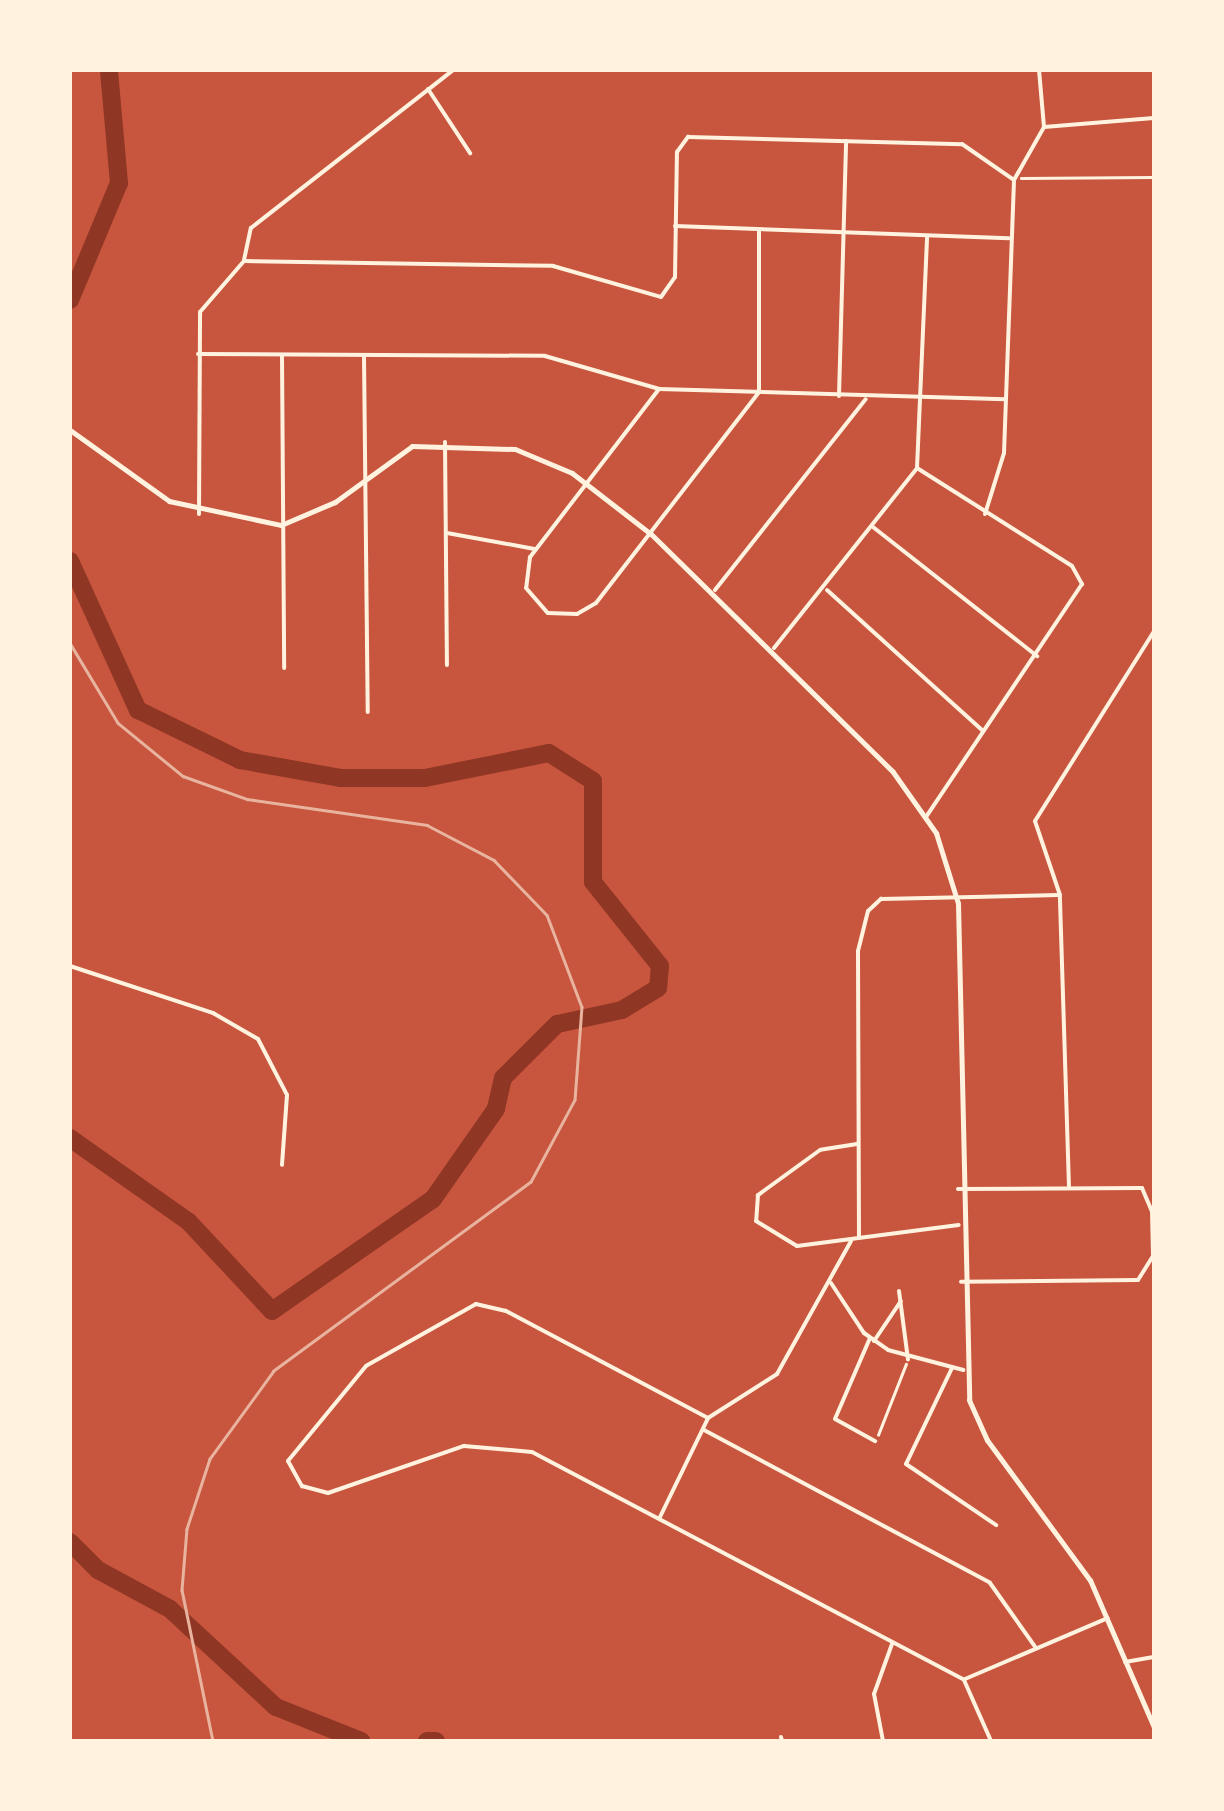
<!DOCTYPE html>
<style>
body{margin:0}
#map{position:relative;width:1224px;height:1811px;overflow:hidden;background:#c8553d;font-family:"PT Sans Narrow",sans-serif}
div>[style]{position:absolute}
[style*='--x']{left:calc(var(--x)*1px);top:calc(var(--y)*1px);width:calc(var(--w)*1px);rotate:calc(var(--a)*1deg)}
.river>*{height:18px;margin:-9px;padding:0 9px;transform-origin:9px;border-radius:9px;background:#8f3625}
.path>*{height:2.5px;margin:-1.25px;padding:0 1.25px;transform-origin:1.25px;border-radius:1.25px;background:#fff3e0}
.service>*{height:2.5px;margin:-1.25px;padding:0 1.25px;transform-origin:1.25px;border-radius:1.25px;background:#fff3e0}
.minor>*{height:4px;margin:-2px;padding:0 2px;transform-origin:2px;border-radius:2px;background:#fff3e0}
.tertiary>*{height:5px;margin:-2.5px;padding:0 2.5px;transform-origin:2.5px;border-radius:2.5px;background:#fff3e0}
.rail>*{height:2.5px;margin:-1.25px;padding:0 1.25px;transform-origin:1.25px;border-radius:1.25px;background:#e9b49f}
span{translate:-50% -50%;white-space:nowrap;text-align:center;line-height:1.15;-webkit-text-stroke:10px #fff3e0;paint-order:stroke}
.frame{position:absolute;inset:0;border:72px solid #fff3e0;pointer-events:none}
</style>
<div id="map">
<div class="river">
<i style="--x:70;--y:300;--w:127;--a:-67.3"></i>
<i style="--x:119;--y:183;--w:113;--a:-95.1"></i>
<i style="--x:70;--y:561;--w:164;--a:65.5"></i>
<i style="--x:138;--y:710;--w:114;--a:26.1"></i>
<i style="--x:240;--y:760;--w:103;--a:10.1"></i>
<i style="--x:341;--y:778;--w:84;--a:0"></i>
<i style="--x:425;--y:778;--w:126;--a:-11.4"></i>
<i style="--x:549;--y:753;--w:52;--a:32.5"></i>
<i style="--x:593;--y:781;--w:101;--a:90"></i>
<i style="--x:593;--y:882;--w:107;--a:51.4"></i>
<i style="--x:660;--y:966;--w:22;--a:95"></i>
<i style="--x:658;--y:988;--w:42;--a:148.6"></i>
<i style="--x:622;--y:1010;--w:66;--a:167.8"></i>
<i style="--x:557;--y:1024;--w:76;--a:135"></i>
<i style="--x:503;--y:1078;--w:32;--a:103"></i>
<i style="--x:496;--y:1109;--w:110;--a:125"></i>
<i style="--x:433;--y:1199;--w:196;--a:145.2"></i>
<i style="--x:272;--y:1311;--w:122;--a:-133"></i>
<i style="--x:189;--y:1222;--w:146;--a:-144.8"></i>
<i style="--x:70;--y:1542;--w:40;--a:45"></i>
<i style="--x:98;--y:1570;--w:82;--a:28.4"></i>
<i style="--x:170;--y:1609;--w:144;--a:42.8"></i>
<i style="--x:276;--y:1707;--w:92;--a:21.8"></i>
<i style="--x:427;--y:1741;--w:9;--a:0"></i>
</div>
<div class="path">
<i style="--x:878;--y:1435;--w:76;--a:-68.5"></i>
</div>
<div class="service">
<i style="--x:1021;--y:178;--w:133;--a:-0.4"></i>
</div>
<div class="minor">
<i style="--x:428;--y:89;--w:77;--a:56.7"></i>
<i style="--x:1044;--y:127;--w:110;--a:-4.7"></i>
<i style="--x:675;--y:226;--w:334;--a:2.1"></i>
<i style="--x:244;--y:260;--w:33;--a:-78"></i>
<i style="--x:251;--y:228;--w:256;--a:-38"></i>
<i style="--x:244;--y:261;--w:309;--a:0.9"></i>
<i style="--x:553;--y:266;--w:112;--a:16"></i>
<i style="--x:661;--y:297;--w:24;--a:-55"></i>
<i style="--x:675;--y:277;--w:125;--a:-89.1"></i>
<i style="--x:677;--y:152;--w:19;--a:-54"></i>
<i style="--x:688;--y:137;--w:274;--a:1.5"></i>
<i style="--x:962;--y:144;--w:63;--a:34.7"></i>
<i style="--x:1014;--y:180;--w:61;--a:-60.5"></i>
<i style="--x:1044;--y:127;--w:57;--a:-95"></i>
<i style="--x:198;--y:354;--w:347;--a:0.3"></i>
<i style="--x:545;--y:356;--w:119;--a:16.1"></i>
<i style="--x:659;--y:389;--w:346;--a:1.7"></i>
<i style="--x:282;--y:355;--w:313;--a:89.6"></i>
<i style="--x:364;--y:356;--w:356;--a:89.4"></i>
<i style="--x:659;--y:389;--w:212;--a:127.5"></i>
<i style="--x:530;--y:557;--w:31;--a:97"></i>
<i style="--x:526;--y:588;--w:33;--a:49"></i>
<i style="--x:548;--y:613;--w:29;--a:2"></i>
<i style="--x:577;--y:614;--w:22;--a:-30"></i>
<i style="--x:596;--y:603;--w:267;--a:-52.3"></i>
<i style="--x:759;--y:392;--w:162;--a:-90"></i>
<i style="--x:839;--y:396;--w:255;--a:-88.4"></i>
<i style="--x:445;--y:442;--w:223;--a:89.5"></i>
<i style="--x:917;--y:468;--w:183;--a:32.3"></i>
<i style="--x:1072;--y:566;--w:21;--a:61"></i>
<i style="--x:1082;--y:584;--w:280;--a:123.8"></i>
<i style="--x:199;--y:514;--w:202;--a:-89.7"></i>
<i style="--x:200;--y:312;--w:67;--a:-49.2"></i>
<i style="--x:985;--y:514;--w:64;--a:-72.7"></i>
<i style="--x:1004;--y:453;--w:271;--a:-87.9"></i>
<i style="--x:873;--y:527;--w:209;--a:38.2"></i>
<i style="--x:447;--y:533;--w:89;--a:10.3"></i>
<i style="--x:715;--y:590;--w:243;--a:-51.7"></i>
<i style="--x:827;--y:590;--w:210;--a:42.1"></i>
<i style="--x:774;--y:648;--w:230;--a:-51.5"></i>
<i style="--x:917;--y:468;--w:231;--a:-87.5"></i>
<i style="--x:70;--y:966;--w:151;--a:18.2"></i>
<i style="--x:213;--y:1013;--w:52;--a:30"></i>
<i style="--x:258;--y:1039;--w:63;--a:62.6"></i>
<i style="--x:287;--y:1095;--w:70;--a:94.1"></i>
<i style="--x:857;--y:1144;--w:37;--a:171"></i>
<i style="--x:820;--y:1150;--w:77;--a:144"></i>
<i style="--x:758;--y:1195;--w:26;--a:94"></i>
<i style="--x:756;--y:1221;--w:48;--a:31.4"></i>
<i style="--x:797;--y:1246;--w:163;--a:-7.4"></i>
<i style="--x:1069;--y:1187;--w:292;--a:-91.8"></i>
<i style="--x:1060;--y:895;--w:78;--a:-108.7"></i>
<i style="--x:1035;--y:821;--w:224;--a:-57.9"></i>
<i style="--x:958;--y:1189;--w:184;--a:-0.3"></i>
<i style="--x:1142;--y:1188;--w:25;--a:67"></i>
<i style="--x:1152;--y:1211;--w:45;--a:88.7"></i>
<i style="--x:1153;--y:1256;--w:28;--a:122"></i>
<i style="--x:1138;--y:1280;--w:177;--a:179.4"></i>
<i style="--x:859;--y:1238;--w:287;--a:-90.2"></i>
<i style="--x:858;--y:951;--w:41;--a:-76"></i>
<i style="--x:868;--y:911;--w:18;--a:-43"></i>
<i style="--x:881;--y:899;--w:178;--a:-1.3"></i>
<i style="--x:831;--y:1283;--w:60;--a:56.6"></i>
<i style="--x:864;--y:1333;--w:29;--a:35"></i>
<i style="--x:888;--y:1350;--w:78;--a:14.9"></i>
<i style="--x:899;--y:1291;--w:69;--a:82.5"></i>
<i style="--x:870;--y:1338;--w:88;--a:113.4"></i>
<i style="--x:835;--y:1419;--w:46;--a:28.8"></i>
<i style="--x:874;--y:1341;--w:48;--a:-56"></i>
<i style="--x:952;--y:1368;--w:106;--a:115.6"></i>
<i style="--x:906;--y:1464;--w:109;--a:34.1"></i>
<i style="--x:708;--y:1418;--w:229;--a:-152.1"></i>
<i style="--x:506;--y:1311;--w:31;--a:-167"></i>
<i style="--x:476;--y:1304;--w:126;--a:150.6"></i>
<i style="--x:366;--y:1366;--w:123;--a:129.4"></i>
<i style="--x:288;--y:1461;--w:29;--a:61"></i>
<i style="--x:302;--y:1486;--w:27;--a:15"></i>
<i style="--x:328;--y:1493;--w:144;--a:-19.1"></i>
<i style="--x:464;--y:1446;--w:68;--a:5"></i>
<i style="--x:532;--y:1452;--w:488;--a:27.8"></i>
<i style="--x:964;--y:1680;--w:67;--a:66.1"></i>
<i style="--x:708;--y:1418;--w:82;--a:-32.5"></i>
<i style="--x:777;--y:1374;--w:152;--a:-60.9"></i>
<i style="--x:704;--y:1430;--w:324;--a:28.1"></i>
<i style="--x:990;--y:1583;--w:80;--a:54.7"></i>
<i style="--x:660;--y:1517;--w:110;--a:-64.1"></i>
<i style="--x:1125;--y:1662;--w:29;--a:-10"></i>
<i style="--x:965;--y:1679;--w:155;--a:-23.1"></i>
<i style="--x:781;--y:1737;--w:4;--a:76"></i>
<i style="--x:883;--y:1741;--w:48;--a:-100.8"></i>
<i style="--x:874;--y:1694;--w:53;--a:-70.2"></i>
</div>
<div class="tertiary">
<i style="--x:70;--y:430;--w:122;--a:35.6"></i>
<i style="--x:169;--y:501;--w:115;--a:12.1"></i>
<i style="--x:281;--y:525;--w:59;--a:-23.1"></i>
<i style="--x:335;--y:502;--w:95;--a:-36"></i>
<i style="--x:412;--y:446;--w:103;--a:1.7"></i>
<i style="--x:515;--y:449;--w:62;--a:22.8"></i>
<i style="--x:572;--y:473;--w:100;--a:37.7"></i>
<i style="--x:651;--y:534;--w:339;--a:44.5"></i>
<i style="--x:893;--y:772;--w:75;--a:54.8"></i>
<i style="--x:936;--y:833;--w:73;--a:72.6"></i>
<i style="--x:958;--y:903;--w:497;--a:88.7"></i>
<i style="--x:969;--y:1400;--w:44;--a:65.8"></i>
<i style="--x:987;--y:1440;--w:174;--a:53.7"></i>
<i style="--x:1090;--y:1580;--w:160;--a:66.5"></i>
</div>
<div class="rail">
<i style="--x:70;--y:643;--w:93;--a:59"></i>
<i style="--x:118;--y:723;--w:84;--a:39.2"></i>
<i style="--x:183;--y:776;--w:68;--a:19.8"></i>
<i style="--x:247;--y:799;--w:182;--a:8.2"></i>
<i style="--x:427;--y:825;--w:76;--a:27.6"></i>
<i style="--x:494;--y:860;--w:76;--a:46.1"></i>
<i style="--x:547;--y:915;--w:98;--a:69.2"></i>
<i style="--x:582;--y:1007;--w:93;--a:94.3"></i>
<i style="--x:575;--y:1100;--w:93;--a:118.2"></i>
<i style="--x:531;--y:1182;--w:319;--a:143.7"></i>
<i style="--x:274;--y:1371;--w:109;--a:126"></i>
<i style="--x:210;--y:1459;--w:74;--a:108.2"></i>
<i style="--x:187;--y:1529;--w:61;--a:94.7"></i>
<i style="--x:182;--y:1590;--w:154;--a:78.4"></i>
</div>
<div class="frame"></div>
</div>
